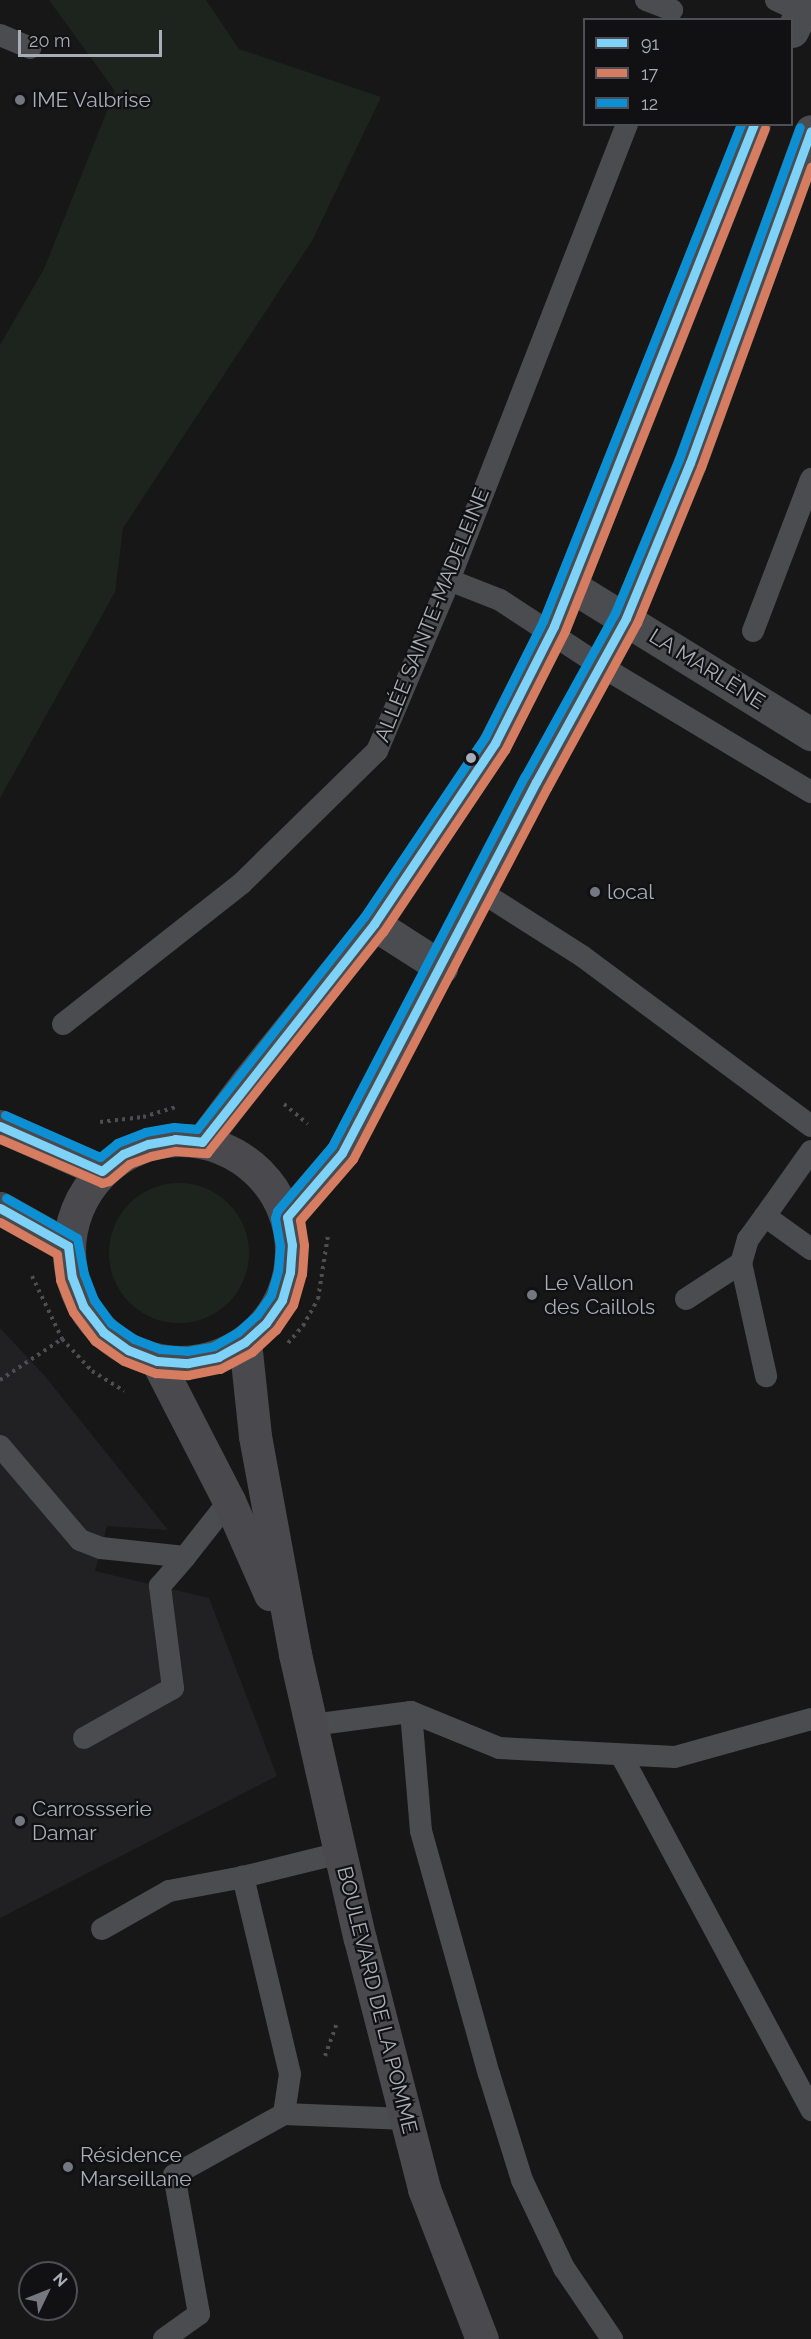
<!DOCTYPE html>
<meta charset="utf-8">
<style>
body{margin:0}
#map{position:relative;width:811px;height:2339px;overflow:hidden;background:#171717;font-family:Raleway,sans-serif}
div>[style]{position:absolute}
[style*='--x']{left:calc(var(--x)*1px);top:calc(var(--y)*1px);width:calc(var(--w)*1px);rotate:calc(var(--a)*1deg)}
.built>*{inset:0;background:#212123}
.green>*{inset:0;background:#1d241e}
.round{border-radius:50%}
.path>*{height:4px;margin-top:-2px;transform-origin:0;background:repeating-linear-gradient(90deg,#4d4e52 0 3px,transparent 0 7.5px)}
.service>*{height:22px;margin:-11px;padding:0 11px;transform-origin:11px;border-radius:11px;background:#4b4c50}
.minor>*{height:33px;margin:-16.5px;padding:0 16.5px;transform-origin:16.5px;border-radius:16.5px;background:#4b4c50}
.tertiary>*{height:33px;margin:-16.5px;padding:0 16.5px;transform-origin:16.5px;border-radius:16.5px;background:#4b4c50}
.secondary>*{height:33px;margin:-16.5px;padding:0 16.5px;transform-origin:16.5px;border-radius:16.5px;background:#4a4a4e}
.secondary>.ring{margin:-16.5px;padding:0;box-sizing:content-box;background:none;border:33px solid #4a4a4e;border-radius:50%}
.bus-1>*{height:9px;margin:-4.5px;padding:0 4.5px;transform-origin:4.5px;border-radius:4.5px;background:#7ed2f7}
.bus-2>*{height:9px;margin:-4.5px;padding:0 4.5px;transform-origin:4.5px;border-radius:4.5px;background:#d67c60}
.bus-3>*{height:9px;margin:-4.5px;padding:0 4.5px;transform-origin:4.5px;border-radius:4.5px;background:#0d90d3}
.dots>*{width:16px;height:16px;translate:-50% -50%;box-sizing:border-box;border:3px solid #111113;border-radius:50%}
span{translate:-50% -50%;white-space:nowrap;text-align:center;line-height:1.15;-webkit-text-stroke:4.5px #111113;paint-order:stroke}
.poi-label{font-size:21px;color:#a8adb8}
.left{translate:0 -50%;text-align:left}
.street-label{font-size:21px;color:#a8adb8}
.legend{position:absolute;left:583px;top:18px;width:210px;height:108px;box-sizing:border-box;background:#111113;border:2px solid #4d4f55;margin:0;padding:8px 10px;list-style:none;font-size:18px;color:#a8adb8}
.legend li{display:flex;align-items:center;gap:12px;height:30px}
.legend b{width:30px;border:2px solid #4d4f55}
.north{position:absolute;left:18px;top:2261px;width:60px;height:60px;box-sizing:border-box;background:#111113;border:2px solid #4d4f55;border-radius:50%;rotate:47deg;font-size:16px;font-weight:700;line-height:24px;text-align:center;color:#a8adb8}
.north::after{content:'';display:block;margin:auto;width:21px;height:27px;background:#757880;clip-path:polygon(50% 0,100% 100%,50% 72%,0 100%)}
.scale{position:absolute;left:18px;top:30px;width:144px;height:27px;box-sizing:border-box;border:3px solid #a8adb8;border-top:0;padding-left:8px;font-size:18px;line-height:21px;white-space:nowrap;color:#a8adb8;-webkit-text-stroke:4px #111113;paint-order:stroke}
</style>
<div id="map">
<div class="built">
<i style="clip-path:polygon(0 1328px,44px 1375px,168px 1530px,107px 1526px,95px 1571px,209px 1598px,277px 1776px,0 1918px)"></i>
</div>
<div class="green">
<i style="clip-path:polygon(49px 0,206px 0,239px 49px,381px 97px,312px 241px,123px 528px,115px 592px,0 798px,0 345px,44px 269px,115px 91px)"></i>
<i class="round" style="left:109px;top:1183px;width:140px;height:140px"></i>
</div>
<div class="path">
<i style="--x:284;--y:1104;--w:31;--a:40"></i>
<i style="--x:100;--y:1122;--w:43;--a:-6.6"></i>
<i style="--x:143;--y:1117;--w:34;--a:-17"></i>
<i style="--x:32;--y:1276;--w:70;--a:64.5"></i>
<i style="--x:62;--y:1339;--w:44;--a:46.8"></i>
<i style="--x:92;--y:1371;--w:38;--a:32"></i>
<i style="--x:288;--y:1343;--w:23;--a:-49"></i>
<i style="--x:303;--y:1326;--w:31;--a:-61"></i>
<i style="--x:318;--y:1299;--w:65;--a:-81.1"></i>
<i style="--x:0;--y:1380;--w:74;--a:-33.5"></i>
<i style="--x:325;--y:2056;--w:33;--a:-70"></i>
</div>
<div class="service">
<i style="--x:646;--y:0;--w:28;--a:21"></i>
<i style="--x:776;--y:0;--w:38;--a:25"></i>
<i style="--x:0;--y:35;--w:33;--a:23"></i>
<i style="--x:449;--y:580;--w:55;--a:21.4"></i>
<i style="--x:500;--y:600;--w:121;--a:33.2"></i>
<i style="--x:601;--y:666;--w:245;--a:31"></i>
<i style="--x:753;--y:631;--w:163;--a:-69.1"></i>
<i style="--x:480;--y:891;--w:121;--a:32.5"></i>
<i style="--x:582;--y:956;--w:285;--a:36.6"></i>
<i style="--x:63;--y:1024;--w:228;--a:-38.2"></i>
<i style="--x:242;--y:883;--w:189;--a:-44.4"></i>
<i style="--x:377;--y:751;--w:172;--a:-67"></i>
<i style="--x:444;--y:593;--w:503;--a:-68.68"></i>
<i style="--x:811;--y:1151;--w:80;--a:125.3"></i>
<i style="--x:765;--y:1216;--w:57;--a:35.7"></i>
<i style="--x:765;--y:1216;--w:29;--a:126"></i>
<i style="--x:748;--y:1239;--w:25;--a:106"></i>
<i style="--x:741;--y:1263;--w:116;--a:77.5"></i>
<i style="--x:686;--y:1299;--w:66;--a:-33.2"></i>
<i style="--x:0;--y:1446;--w:123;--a:49.6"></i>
<i style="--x:80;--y:1540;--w:22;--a:21"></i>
<i style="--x:101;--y:1548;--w:84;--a:6.1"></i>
<i style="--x:185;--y:1557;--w:71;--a:-51.8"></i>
<i style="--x:411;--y:1712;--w:119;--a:85.2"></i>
<i style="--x:421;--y:1831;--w:252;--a:74.4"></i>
<i style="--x:489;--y:2074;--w:111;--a:72.7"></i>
<i style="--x:522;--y:2180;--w:98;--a:64.5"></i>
<i style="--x:564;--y:2268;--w:86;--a:55.9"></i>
<i style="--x:312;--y:1725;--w:100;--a:-7.5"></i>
<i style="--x:411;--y:1712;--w:95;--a:22.2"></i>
<i style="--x:499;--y:1748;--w:176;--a:2.9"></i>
<i style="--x:675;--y:1757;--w:141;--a:-15.6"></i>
<i style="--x:84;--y:1738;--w:102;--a:-29.3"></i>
<i style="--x:173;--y:1688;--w:103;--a:-97.3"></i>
<i style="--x:160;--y:1586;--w:38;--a:-49"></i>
<i style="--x:621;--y:1755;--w:403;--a:61.8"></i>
<i style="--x:102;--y:1929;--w:77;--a:-29.6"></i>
<i style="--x:169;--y:1891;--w:75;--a:-10.7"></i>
<i style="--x:243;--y:1877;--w:100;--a:-13.9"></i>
<i style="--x:284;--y:2114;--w:122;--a:2.3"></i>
<i style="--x:164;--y:2339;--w:43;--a:-35.5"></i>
<i style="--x:199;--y:2314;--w:141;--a:-100.2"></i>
<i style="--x:174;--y:2175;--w:126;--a:-29"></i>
<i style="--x:284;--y:2114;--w:40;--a:-81.5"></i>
<i style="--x:290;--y:2074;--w:203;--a:-103.4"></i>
</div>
<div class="minor">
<i style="--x:571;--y:586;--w:282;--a:31.7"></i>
</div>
<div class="tertiary">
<i style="--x:792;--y:31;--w:34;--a:-64"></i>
<i style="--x:374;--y:924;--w:80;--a:32.7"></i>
<i style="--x:202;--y:1142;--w:75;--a:-53.1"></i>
<i style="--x:247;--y:1082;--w:203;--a:-51.2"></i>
<i style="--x:374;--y:924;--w:218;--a:-56.2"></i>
<i style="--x:495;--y:743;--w:131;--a:-63.2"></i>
<i style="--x:554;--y:626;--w:540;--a:-68.28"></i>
<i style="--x:287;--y:1217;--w:84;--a:-49.3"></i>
<i style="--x:342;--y:1153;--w:419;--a:-62.4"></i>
<i style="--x:536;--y:782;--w:187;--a:-61.2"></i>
<i style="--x:626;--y:618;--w:168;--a:-67.6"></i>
<i style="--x:690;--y:463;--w:353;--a:-70"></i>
</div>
<div class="secondary">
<i style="--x:0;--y:1126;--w:111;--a:23.8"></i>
<i class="ring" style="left:69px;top:1140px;width:189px;height:189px"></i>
<i style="--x:0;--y:1208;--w:78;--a:29.2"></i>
<i style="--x:245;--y:1342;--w:95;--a:83.9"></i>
<i style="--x:255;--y:1436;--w:222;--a:79.6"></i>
<i style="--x:295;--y:1654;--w:292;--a:77.2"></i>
<i style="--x:360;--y:1939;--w:258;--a:75.6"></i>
<i style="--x:424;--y:2189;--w:161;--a:68.9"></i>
<i style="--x:157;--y:1361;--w:157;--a:62.8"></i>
<i style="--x:229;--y:1501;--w:102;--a:66.2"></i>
</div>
<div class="bus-1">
<i style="--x:0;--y:1126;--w:111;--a:23.8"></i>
<i style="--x:102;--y:1171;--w:27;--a:-39"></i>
<i style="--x:123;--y:1154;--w:27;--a:-22"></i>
<i style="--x:148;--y:1144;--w:27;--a:-10"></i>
<i style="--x:175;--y:1139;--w:27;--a:6"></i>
<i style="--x:202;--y:1142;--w:278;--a:-51.7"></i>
<i style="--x:374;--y:924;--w:218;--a:-56.2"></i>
<i style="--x:495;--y:743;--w:131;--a:-63.2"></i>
<i style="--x:554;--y:626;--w:540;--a:-68.28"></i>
<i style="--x:0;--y:1208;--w:78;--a:29.2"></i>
<i style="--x:68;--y:1246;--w:31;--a:83"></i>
<i style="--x:72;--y:1277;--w:31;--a:69"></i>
<i style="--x:83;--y:1306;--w:33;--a:52"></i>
<i style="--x:103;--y:1332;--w:31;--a:36"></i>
<i style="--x:128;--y:1350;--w:31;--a:21"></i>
<i style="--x:157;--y:1361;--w:31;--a:4"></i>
<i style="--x:188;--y:1363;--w:31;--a:-11"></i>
<i style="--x:218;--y:1357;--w:31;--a:-29"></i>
<i style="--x:245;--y:1342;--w:28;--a:-42"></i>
<i style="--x:266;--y:1323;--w:28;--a:-55"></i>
<i style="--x:282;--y:1300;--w:29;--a:-74"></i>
<i style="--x:290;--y:1272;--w:27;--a:-86"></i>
<i style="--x:292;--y:1245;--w:28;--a:-100"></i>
<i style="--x:287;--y:1217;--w:84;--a:-49.3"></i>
<i style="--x:342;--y:1153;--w:419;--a:-62.4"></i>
<i style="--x:536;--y:782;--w:187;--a:-61.2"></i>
<i style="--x:626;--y:618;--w:168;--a:-67.6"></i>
<i style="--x:690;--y:463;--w:353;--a:-70"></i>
</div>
<div class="bus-2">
<i style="--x:0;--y:1139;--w:111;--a:23.3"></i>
<i style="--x:102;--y:1183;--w:7;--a:-16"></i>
<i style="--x:109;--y:1181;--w:26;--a:-40"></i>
<i style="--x:129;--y:1164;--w:23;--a:-20"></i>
<i style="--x:151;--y:1156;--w:25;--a:-12"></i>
<i style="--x:175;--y:1151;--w:32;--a:4"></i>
<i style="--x:207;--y:1153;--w:283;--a:-51.5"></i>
<i style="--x:383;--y:932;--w:219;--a:-56.2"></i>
<i style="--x:505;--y:750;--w:133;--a:-63.2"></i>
<i style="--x:565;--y:631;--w:541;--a:-68.32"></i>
<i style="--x:0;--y:1222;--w:65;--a:29.3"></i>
<i style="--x:57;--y:1254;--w:26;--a:83"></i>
<i style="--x:60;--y:1280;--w:35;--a:68"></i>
<i style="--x:73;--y:1312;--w:36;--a:53"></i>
<i style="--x:95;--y:1341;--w:35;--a:35"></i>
<i style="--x:124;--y:1361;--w:34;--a:21"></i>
<i style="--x:156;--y:1373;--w:32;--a:4"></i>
<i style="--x:188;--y:1375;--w:33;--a:-11"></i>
<i style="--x:220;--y:1369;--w:36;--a:-28"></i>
<i style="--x:252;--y:1352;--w:33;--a:-43"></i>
<i style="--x:276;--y:1330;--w:30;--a:-56"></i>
<i style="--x:293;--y:1305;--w:32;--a:-74"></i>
<i style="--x:302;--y:1274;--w:29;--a:-86"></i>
<i style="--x:304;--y:1245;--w:25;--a:-99"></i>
<i style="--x:300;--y:1220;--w:81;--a:-49"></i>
<i style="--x:353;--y:1159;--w:419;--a:-62.4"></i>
<i style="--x:547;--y:788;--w:188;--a:-61.4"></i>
<i style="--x:637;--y:623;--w:169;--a:-67.7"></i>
<i style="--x:701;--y:467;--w:320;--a:-69.9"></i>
</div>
<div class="bus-3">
<i style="--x:5;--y:1115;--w:104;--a:23.9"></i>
<i style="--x:100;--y:1157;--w:22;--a:-39"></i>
<i style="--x:117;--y:1143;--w:30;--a:-21"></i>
<i style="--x:145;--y:1132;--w:29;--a:-10"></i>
<i style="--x:174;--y:1127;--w:23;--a:5"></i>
<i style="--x:197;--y:1129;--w:270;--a:-51.8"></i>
<i style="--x:364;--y:917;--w:217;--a:-56.1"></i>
<i style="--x:485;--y:737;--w:130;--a:-63.4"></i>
<i style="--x:543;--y:621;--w:535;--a:-68.28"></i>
<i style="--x:6;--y:1198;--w:81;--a:29.4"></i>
<i style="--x:77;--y:1238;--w:37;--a:79"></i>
<i style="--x:84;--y:1274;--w:28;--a:69"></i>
<i style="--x:94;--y:1300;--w:29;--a:54"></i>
<i style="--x:111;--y:1323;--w:28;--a:35"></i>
<i style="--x:134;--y:1339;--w:28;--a:21"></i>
<i style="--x:160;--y:1349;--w:27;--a:4"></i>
<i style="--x:187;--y:1351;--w:27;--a:-10"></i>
<i style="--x:214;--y:1346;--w:28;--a:-30"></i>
<i style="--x:238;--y:1332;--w:25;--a:-42"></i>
<i style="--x:257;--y:1315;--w:24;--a:-55"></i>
<i style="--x:271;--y:1295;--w:26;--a:-74"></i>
<i style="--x:278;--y:1270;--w:24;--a:-85"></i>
<i style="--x:280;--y:1246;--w:28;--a:-100"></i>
<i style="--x:275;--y:1218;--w:7;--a:-74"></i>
<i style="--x:277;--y:1211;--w:85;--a:-49.8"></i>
<i style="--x:332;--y:1146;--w:417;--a:-62.5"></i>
<i style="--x:525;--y:776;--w:186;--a:-61.1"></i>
<i style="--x:615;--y:613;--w:167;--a:-67.4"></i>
<i style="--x:679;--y:459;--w:353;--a:-70"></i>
</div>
<div class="dots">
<i style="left:20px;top:100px;background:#757880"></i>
<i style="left:471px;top:758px;background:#a8adb8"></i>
<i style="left:595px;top:892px;background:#757880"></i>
<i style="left:532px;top:1295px;background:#757880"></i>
<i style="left:20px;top:1821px;background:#757880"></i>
<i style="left:68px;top:2167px;background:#757880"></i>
</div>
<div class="poi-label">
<span class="left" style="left:32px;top:100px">IME Valbrise</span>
<span class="left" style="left:607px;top:892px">local</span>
<span class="left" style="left:544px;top:1295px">Le Vallon<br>des Caillols</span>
<span class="left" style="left:32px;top:1821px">Carrossserie<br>Damar</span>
<span class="left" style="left:80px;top:2167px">Résidence<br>Marseillane</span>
</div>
<div class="street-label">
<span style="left:432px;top:615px;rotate:-68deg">ALLÉE SAINTE-MADELEINE</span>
<span style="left:707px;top:669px;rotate:32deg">LA MARLÈNE</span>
<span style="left:377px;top:2000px;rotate:76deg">BOULEVARD DE LA POMME</span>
</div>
<ul class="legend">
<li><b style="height:8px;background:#7ed2f7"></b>91</li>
<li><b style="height:8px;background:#d67c60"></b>17</li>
<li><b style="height:8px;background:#0d90d3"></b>12</li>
</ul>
<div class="north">N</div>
<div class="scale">20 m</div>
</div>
